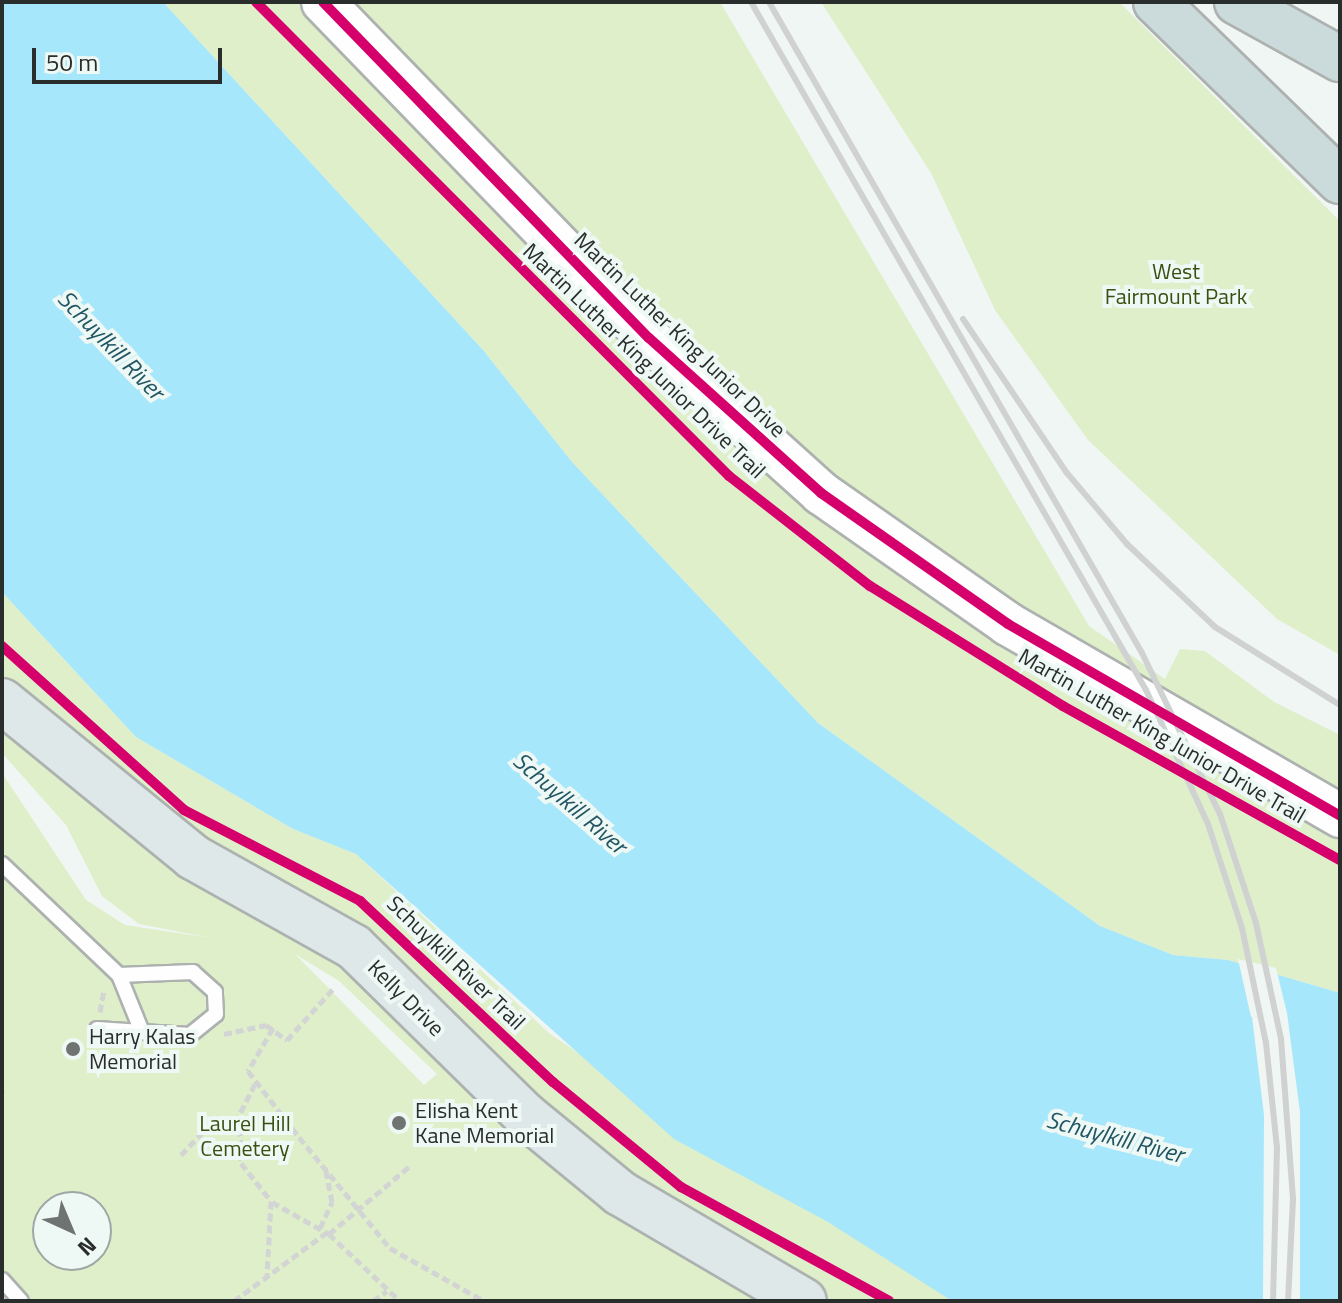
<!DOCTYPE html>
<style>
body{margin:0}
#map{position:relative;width:1342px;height:1303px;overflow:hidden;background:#f0f6f3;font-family:"Titillium Web",sans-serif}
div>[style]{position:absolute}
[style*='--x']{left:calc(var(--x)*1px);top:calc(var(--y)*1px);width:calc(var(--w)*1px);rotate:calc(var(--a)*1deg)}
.green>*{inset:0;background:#deefca}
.water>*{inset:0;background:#a7e7fb}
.pier>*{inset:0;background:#f0f6f3}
.path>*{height:5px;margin-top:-2.5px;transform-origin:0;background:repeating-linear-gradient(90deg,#d3d4d4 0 8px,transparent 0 12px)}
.roads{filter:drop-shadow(2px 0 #adb1af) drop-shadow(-2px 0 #adb1af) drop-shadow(0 2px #adb1af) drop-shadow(0 -2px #adb1af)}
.service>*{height:14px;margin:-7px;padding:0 7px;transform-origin:7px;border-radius:7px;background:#fdfefd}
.secondary>*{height:42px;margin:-21px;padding:0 21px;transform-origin:21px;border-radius:21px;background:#fdfefd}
.primary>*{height:44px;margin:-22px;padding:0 22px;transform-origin:22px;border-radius:22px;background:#dee8e8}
.motorway>*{height:44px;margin:-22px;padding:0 22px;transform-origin:22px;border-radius:22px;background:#cbdada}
.rail>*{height:6px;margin:-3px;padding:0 3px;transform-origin:3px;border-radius:3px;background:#d0d1d1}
.cycleway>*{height:10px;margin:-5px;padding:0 5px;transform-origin:5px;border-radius:5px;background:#d6006c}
.dots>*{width:22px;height:22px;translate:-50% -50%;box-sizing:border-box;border:4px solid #eef8f4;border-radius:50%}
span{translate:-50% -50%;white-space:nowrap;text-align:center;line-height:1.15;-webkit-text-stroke:8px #eef8f4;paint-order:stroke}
.park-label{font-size:22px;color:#3b4f11}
.street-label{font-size:22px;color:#292d2b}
.poi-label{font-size:22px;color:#292d2b}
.left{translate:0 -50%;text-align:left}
.water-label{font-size:24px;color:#235665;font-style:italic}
.frame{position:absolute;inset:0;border:4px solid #292d2b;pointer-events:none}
.north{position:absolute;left:32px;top:1191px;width:80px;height:80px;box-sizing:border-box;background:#eef8f4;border:2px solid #9fa7a4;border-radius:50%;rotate:136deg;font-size:22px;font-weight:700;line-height:32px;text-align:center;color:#292d2b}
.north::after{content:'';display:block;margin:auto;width:28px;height:36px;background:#6f7371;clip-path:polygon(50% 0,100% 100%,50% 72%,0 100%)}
.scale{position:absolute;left:32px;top:48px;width:190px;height:36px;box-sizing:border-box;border:4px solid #292d2b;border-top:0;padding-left:10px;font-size:24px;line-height:28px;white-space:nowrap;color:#292d2b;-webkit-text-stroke:6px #eef8f4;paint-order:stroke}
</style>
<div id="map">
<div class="green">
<i style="clip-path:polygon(163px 2px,720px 2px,1089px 626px,1165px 679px,1180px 649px,1205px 651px,1274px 702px,1340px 735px,1340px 993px,1228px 960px,1173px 955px,1100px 926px,818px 723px,572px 462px,483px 350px)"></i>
<i style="clip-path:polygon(821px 2px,1119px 2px,1340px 221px,1340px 655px,1277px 619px,1088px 440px,995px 310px,931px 173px)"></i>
<i style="clip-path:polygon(evenodd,2px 592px,136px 737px,293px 829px,356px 854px,550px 1034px,952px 1301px,2px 1301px,2px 773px,86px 900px,125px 925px,211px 938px,139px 924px,102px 896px,66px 825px,2px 753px,2px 592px,295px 954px,339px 981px,437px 1074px,424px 1085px,295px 954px,2px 592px,48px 1207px,96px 1207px,96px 1255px,48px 1255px,48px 1207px)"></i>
</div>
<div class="water">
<i style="clip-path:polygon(2px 2px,163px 2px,483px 350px,572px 462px,818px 723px,1100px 926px,1173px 955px,1228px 960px,1340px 993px,1340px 1301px,952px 1301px,828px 1222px,674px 1139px,356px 854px,293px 829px,136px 737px,2px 592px)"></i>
</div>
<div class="pier">
<i style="clip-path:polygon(1238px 959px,1276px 968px,1287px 1013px,1300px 1112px,1300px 1301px,1263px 1301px,1264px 1115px,1252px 1017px,1273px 1015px,1251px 1017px)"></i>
</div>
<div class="path">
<i style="--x:100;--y:1012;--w:22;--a:-80"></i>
<i style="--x:273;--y:1028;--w:50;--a:120.2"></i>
<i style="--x:248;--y:1071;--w:83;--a:52.3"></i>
<i style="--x:299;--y:1137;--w:144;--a:50.7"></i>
<i style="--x:390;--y:1248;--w:108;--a:29.4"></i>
<i style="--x:224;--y:1034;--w:43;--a:-12.1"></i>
<i style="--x:266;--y:1025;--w:26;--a:36"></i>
<i style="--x:287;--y:1040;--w:69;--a:-48"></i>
<i style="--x:2;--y:1093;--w:2;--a:27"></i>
<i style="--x:235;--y:1123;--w:48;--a:-62.9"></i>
<i style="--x:181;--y:1155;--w:52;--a:-46.5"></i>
<i style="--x:217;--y:1117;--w:25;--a:26"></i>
<i style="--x:240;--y:1128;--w:35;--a:88"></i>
<i style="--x:241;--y:1163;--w:48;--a:51.7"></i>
<i style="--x:271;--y:1201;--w:76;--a:93"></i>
<i style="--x:272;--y:1202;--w:65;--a:29.3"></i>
<i style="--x:329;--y:1234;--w:98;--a:43.3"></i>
<i style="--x:320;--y:1228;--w:29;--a:-65"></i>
<i style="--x:332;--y:1202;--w:32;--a:-101"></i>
<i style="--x:329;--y:1234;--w:107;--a:-40.1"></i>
<i style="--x:234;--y:1301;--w:114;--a:-36.5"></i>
<i style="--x:373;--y:1301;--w:17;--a:-36"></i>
</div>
<div class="roads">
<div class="service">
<i style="--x:2;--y:864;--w:161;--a:43.5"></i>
<i style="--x:119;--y:975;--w:61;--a:68"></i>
<i style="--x:142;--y:1032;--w:48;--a:3.6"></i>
<i style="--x:190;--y:1035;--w:33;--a:-39"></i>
<i style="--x:216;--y:1014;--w:22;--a:-93"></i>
<i style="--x:215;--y:992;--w:30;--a:-138"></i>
<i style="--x:193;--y:972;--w:74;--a:177.7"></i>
<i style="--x:97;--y:1029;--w:45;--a:3.8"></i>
<i style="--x:2;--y:1280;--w:28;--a:48"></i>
</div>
<div class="secondary">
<i style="--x:323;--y:2;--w:468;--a:45.9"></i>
<i style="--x:649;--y:338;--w:232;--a:42"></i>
<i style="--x:821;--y:493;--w:228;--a:35"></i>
<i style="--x:1008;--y:624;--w:384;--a:30"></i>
</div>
<div class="primary">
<i style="--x:2;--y:701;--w:247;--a:39.2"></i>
<i style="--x:193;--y:857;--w:184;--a:29.2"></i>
<i style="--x:354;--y:947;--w:240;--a:44.5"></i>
<i style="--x:525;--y:1115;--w:123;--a:39.4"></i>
<i style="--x:620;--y:1193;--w:213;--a:30.4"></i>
</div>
<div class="motorway">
<i style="--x:1156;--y:2;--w:257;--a:44.2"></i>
<i style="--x:1237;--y:2;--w:118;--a:29"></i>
</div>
</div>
<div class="rail">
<i style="--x:751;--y:2;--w:793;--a:60.14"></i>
<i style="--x:1146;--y:690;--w:148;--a:65.2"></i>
<i style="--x:1208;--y:824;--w:109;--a:71.9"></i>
<i style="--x:1242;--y:928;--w:117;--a:78.2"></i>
<i style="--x:1266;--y:1043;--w:106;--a:84"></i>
<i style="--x:1277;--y:1148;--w:153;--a:91.5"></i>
<i style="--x:769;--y:2;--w:750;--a:60.19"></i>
<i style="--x:1142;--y:653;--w:179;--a:64.2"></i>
<i style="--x:1220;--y:814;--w:115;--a:71.7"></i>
<i style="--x:1256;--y:923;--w:119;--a:77.8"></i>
<i style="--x:1281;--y:1039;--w:160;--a:85.7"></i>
<i style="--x:1293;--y:1199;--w:102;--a:92.8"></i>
<i style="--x:963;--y:319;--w:186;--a:56"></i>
<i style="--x:1067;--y:473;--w:93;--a:49.8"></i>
<i style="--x:1127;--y:544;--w:121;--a:43.3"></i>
<i style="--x:1215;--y:627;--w:147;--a:32"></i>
</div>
<div class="cycleway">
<i style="--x:256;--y:2;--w:670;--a:45.06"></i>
<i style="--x:729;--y:476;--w:179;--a:38"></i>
<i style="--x:870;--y:586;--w:227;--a:31.9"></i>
<i style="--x:1063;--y:706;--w:317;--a:29.1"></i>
<i style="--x:323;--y:2;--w:468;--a:45.9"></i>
<i style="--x:649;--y:338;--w:232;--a:42"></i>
<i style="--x:821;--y:493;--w:228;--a:35"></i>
<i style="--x:1008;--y:624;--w:384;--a:30"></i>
<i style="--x:2;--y:646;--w:245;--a:42"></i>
<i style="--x:184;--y:810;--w:198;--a:27.3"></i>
<i style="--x:360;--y:901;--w:265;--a:43.2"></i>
<i style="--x:553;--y:1082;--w:166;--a:39.4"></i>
<i style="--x:681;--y:1187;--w:237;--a:28.7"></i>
</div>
<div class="dots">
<i style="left:73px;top:1049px;background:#6f7371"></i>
<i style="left:399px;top:1123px;background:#6f7371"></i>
</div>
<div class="park-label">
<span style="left:1176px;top:284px">West<br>Fairmount Park</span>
<span style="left:245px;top:1136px">Laurel Hill<br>Cemetery</span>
</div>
<div class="street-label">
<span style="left:680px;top:335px;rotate:44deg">Martin Luther King Junior Drive</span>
<span style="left:644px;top:361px;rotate:44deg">Martin Luther King Junior Drive Trail</span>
<span style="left:1162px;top:736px;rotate:30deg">Martin Luther King Junior Drive Trail</span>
<span style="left:456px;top:963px;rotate:44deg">Schuylkill River Trail</span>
<span style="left:406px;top:998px;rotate:45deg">Kelly Drive</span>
</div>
<div class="poi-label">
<span class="left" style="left:89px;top:1049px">Harry Kalas<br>Memorial</span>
<span class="left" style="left:415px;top:1123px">Elisha Kent<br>Kane Memorial</span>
</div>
<div class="water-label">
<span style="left:111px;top:345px;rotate:46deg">Schuylkill River</span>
<span style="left:570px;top:803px;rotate:41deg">Schuylkill River</span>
<span style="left:1115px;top:1137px;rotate:15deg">Schuylkill River</span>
</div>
<div class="frame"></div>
<div class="north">N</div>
<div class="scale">50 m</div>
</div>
